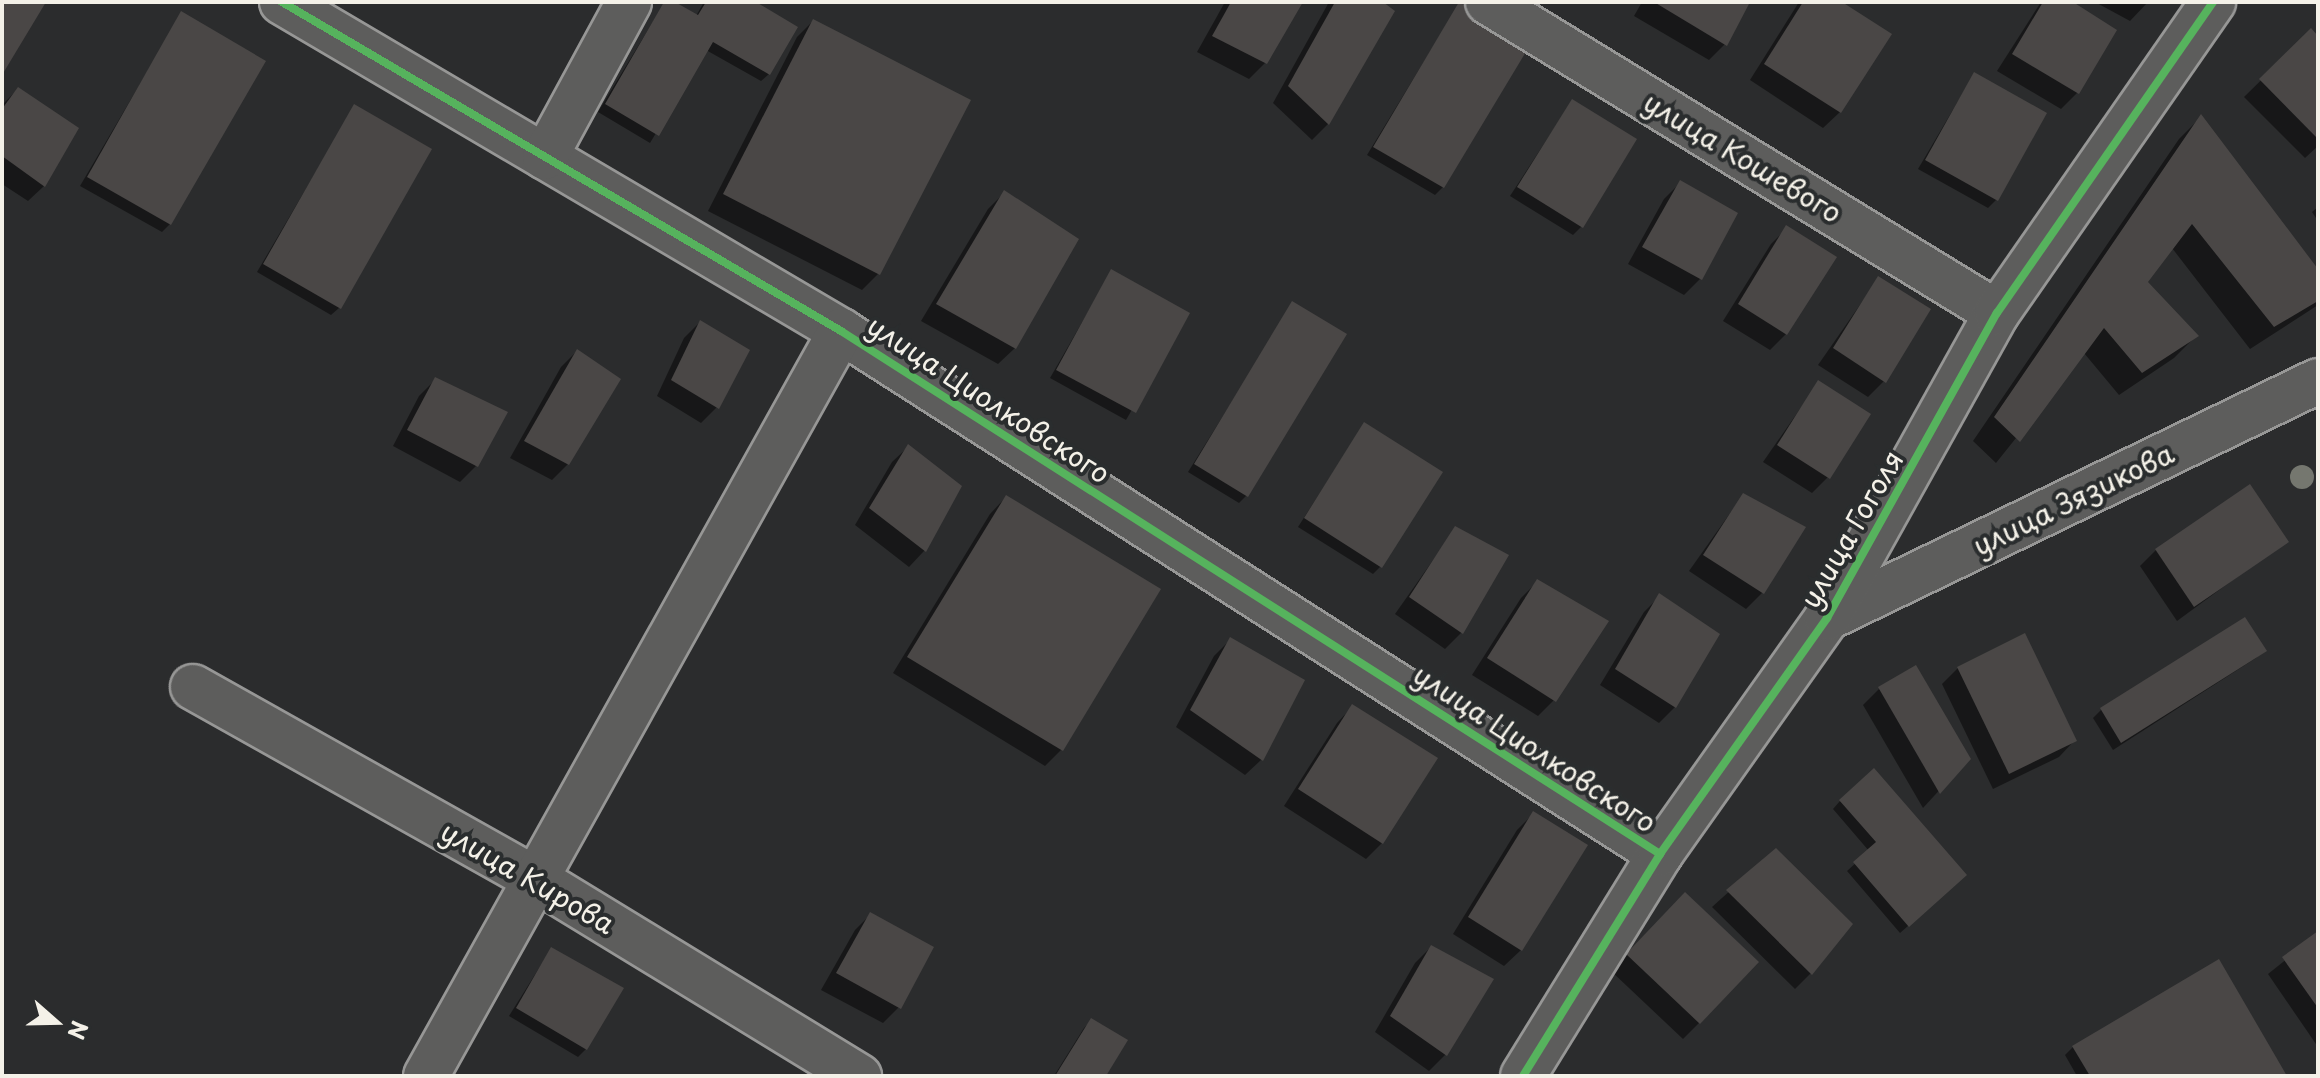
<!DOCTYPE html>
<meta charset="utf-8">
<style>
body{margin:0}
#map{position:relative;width:2320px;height:1078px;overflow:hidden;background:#2b2c2d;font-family:"Playpen Sans",sans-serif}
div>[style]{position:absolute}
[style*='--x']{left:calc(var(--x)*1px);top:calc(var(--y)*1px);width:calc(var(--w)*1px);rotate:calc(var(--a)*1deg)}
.shadow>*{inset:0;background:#0007}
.building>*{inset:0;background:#4a4746}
.roads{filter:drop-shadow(2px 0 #979796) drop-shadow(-2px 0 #979796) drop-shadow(0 2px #979796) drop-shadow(0 -2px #979796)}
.minor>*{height:44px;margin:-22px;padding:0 22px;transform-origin:22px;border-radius:22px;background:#5d5d5c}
.cycleway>*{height:8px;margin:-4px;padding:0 4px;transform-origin:4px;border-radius:4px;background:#56b35d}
.trees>*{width:24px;height:24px;margin:-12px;border-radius:50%;background:#75776f}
span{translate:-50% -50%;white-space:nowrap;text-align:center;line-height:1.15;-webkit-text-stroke:8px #2a2d2e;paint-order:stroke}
.street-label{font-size:28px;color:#f4f1e8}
.frame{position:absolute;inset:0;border:4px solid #f4f1e8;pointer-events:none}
.north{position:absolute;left:16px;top:982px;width:80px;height:80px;-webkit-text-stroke:6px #2a2d2e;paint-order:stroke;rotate:110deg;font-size:22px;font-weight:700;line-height:32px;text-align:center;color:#f4f1e8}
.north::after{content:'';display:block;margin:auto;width:28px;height:36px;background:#f4f1e8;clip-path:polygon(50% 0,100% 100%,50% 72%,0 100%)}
</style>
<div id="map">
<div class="shadow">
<i style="clip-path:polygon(665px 2px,696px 16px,704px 2px,752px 2px,769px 74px,761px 81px,706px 50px,650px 143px,598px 112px)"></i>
<i style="clip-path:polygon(1225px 2px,1301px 2px,1265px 63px,1249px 79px,1197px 52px)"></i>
<i style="clip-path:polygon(1329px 2px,1379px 2px,1392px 11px,1328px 124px,1312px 140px,1273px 103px)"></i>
<i style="clip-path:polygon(1642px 2px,1748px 2px,1725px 44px,1709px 60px,1634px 16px)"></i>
<i style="clip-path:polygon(1799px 2px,1838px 2px,1840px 112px,1823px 128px,1750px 80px)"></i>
<i style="clip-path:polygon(2041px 2px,2069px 2px,2114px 31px,2077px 93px,2061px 109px,1997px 71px)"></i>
<i style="clip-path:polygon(2095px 2px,2148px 2px,2130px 21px)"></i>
<i style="clip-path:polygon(1459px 4px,1443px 187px,1435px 195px,1367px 155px)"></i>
<i style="clip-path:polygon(181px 14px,170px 224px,162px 232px,80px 186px)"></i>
<i style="clip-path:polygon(813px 21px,878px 274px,862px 290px,708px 211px,797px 37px)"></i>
<i style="clip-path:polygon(2311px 31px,2318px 39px,2318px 146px,2305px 158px,2244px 97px)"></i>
<i style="clip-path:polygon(1974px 74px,1996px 200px,1988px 208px,1918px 169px)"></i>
<i style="clip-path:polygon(18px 89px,44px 186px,28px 201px,2px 184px,2px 105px)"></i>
<i style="clip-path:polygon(1572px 101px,1581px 227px,1573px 235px,1510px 196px)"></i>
<i style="clip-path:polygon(354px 107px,339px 308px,331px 315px,257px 272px)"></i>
<i style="clip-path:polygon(2201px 117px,2318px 273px,2318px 305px,2250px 349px,2172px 248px,2146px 282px,2196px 336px,2174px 358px,2119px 395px,2084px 353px,1996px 463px,1973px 441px,2179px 139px)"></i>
<i style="clip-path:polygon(1680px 183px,1700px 279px,1684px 295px,1628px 264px,1664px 199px)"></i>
<i style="clip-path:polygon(1004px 193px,1015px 348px,998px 364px,921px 321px,988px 209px)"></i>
<i style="clip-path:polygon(2318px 207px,2318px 221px,2312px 212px)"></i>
<i style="clip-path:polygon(1787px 228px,1786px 334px,1770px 350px,1723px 321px,1771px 244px)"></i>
<i style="clip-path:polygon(1111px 272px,1188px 313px,1126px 420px,1050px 378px)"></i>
<i style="clip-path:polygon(1878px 279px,1884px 381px,1868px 397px,1818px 365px)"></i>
<i style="clip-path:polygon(1293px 304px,1247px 495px,1239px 503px,1188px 472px)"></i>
<i style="clip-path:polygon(700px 322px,717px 407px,701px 423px,657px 396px,684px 338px)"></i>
<i style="clip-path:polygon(577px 351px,568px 464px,552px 480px,510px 458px,561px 367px)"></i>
<i style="clip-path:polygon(435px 380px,476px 466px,460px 482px,393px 446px,419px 396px)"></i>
<i style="clip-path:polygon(1818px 383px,1828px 477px,1812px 493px,1763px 462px)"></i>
<i style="clip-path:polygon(1364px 424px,1380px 567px,1373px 574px,1298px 527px)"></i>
<i style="clip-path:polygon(908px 447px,960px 486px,924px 551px,909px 567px,855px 525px,892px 462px)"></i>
<i style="clip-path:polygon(1743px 495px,1762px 593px,1746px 609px,1689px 571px)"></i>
<i style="clip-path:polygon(1006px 497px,1158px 590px,1061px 750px,1045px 766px,893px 673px,990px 514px)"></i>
<i style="clip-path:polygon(1455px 529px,1506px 556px,1461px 633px,1445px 649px,1395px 614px)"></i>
<i style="clip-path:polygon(2286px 541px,2177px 621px,2140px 566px,2156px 550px)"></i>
<i style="clip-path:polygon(1537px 582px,1554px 700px,1538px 716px,1472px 675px,1521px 598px)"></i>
<i style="clip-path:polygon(1660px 596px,1675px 707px,1659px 723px,1600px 685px,1644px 612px)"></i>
<i style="clip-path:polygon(2245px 619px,2264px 650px,2256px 658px,2113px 750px,2093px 718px,2101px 710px)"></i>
<i style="clip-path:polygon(1230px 640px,1261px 760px,1245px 775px,1176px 727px,1214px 656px)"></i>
<i style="clip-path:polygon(1958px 668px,2075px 740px,2059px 757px,1993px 789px,1942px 684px)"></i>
<i style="clip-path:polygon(1879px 689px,1968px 759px,1923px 808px,1863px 705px)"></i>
<i style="clip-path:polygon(1353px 706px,1382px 843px,1366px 859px,1284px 806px,1337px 723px)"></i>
<i style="clip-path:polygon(1840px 801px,1957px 883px,1900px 933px,1847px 871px,1869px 851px,1833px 809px)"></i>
<i style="clip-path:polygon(1533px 814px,1521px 950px,1504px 966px,1453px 934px,1517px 830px)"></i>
<i style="clip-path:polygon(1775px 850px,1811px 973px,1795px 989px,1712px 907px)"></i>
<i style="clip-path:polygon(1669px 910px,1699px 1023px,1683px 1039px,1611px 971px)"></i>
<i style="clip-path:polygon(871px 914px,899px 1007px,883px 1023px,821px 990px,855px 930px)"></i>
<i style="clip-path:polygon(2318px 934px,2318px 1047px,2268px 974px)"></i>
<i style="clip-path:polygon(1431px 947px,1445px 1055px,1429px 1071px,1375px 1032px,1415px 963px)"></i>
<i style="clip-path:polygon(551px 949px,586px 1049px,578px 1057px,509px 1016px)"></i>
<i style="clip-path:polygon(1092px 1020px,1104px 1076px,1054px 1076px,1084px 1028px)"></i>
<i style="clip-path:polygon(2073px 1047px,2285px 1076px,2077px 1076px,2065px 1055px)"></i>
</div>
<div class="building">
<i style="clip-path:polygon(2px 2px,46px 2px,2px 75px)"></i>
<i style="clip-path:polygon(664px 2px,675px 2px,698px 15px,706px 2px,756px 2px,798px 27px,770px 75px,713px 42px,659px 136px,605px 104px)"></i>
<i style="clip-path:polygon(1231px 2px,1303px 2px,1267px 64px,1212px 36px)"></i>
<i style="clip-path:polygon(1335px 2px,1383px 2px,1395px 11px,1329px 125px,1288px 86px)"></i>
<i style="clip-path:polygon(1459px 2px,1530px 45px,1444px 188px,1373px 147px)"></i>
<i style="clip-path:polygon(1654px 2px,1750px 2px,1727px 46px)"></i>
<i style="clip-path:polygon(1803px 2px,1842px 2px,1892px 34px,1841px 113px,1764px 64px)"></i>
<i style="clip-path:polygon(2043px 2px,2073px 2px,2117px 30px,2079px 94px,2012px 54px)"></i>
<i style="clip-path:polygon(181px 11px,266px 61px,171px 225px,87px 177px)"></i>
<i style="clip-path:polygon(813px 19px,971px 100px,880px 275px,723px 194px)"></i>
<i style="clip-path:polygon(2311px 28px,2318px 36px,2318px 139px,2259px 79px)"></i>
<i style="clip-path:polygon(1974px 72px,2047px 113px,1998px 201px,1925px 160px)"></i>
<i style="clip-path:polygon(18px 87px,79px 128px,45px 187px,2px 156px,2px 109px)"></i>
<i style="clip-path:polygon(1572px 99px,1637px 139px,1583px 228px,1517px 187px)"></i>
<i style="clip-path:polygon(354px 104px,432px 149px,341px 309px,263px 264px)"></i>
<i style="clip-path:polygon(2201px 114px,2318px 269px,2318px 301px,2274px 327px,2192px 224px,2148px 282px,2199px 336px,2142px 373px,2104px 328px,2020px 442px,1994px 417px)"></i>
<i style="clip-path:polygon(1680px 180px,1738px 213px,1702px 280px,1642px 247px)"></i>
<i style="clip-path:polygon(1004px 190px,1079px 239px,1016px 349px,936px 304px)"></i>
<i style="clip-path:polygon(1786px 225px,1837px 257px,1787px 335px,1738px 304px)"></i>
<i style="clip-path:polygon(1111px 269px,1190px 313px,1136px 413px,1056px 370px)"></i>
<i style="clip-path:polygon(1878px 276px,1931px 309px,1886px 383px,1833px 348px)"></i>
<i style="clip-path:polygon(1292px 301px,1347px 334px,1248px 497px,1194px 464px)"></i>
<i style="clip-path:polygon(700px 320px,750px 350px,719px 409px,671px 380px)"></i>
<i style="clip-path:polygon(577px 349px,621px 379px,569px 465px,524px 441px)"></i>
<i style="clip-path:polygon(435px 377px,508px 412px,478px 467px,407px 430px)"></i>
<i style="clip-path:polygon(1818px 380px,1871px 414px,1830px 479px,1777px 445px)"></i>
<i style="clip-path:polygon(1364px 422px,1443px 472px,1382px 568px,1304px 518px)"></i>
<i style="clip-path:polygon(908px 444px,962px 486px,926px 552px,869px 508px)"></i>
<i style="clip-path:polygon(2250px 484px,2289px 542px,2194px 607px,2155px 549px)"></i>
<i style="clip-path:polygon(1743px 493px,1806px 527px,1764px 594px,1703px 555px)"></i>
<i style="clip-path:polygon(1006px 495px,1161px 589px,1063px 751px,907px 657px)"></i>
<i style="clip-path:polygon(1455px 526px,1509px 555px,1463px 634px,1409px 597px)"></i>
<i style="clip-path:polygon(1537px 579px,1609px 621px,1556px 702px,1487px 658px)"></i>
<i style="clip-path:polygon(1659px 593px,1720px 634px,1676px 708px,1615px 669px)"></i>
<i style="clip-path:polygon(2245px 617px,2267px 651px,2121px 743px,2100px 708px)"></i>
<i style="clip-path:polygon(2025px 633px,2077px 741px,2009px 774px,1957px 667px)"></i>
<i style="clip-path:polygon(1230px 637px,1305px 680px,1263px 761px,1190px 710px)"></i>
<i style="clip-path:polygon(1916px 665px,1971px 759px,1940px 794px,1878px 687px)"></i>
<i style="clip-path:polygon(1352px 704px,1438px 758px,1383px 844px,1298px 789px)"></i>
<i style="clip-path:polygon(1874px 768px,1967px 875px,1909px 927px,1853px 862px,1876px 842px,1839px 800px)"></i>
<i style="clip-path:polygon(1533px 811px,1588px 845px,1522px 951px,1468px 917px)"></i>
<i style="clip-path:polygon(1776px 848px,1853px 924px,1812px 975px,1726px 890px)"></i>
<i style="clip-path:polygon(1685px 892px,1759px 962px,1700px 1024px,1626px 954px)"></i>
<i style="clip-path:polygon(870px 912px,934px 947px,901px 1009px,836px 973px)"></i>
<i style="clip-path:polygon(2318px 931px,2318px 1008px,2282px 957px)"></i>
<i style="clip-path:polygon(1431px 945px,1494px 979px,1447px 1056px,1390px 1016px)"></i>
<i style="clip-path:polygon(551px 947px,624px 988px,587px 1050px,516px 1008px)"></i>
<i style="clip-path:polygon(2219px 959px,2287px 1076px,2090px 1076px,2072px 1046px)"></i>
<i style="clip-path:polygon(1091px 1018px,1128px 1040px,1106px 1076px,1055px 1076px)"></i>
</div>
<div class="roads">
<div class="minor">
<i style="--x:282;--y:2;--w:649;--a:30.48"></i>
<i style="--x:841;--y:331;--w:972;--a:32.56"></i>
<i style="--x:1488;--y:2;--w:596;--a:31.43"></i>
<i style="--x:545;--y:157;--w:176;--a:-61.5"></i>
<i style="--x:1827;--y:618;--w:545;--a:-25.77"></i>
<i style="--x:193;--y:687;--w:391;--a:29.3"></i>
<i style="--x:534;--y:878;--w:381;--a:31.4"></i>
<i style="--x:426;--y:1076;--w:853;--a:-60.88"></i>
<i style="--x:1523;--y:1076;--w:261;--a:-58.3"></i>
<i style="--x:1660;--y:854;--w:289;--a:-54.7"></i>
<i style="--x:1827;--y:618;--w:349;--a:-60.9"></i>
<i style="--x:1997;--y:313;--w:379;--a:-55.2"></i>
</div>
</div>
<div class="cycleway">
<i style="--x:282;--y:2;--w:649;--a:30.48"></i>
<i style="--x:841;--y:331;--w:972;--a:32.56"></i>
<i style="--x:1523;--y:1076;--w:261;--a:-58.3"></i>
<i style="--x:1660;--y:854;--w:289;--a:-54.7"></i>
<i style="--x:1827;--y:618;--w:349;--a:-60.9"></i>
<i style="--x:1997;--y:313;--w:379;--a:-55.2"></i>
</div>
<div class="trees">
<i style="left:2302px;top:477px"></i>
</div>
<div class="street-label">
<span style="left:1743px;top:157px;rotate:31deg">улица Кошевого</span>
<span style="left:989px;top:399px;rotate:33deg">улица Циолковского</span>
<span style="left:2073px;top:499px;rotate:-26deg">улица Зязикова</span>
<span style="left:1851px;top:529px;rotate:-60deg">улица Гоголя</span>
<span style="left:1535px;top:748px;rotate:33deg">улица Циолковского</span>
<span style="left:528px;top:877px;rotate:30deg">улица Кирова</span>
</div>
<div class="frame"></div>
<div class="north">N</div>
</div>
